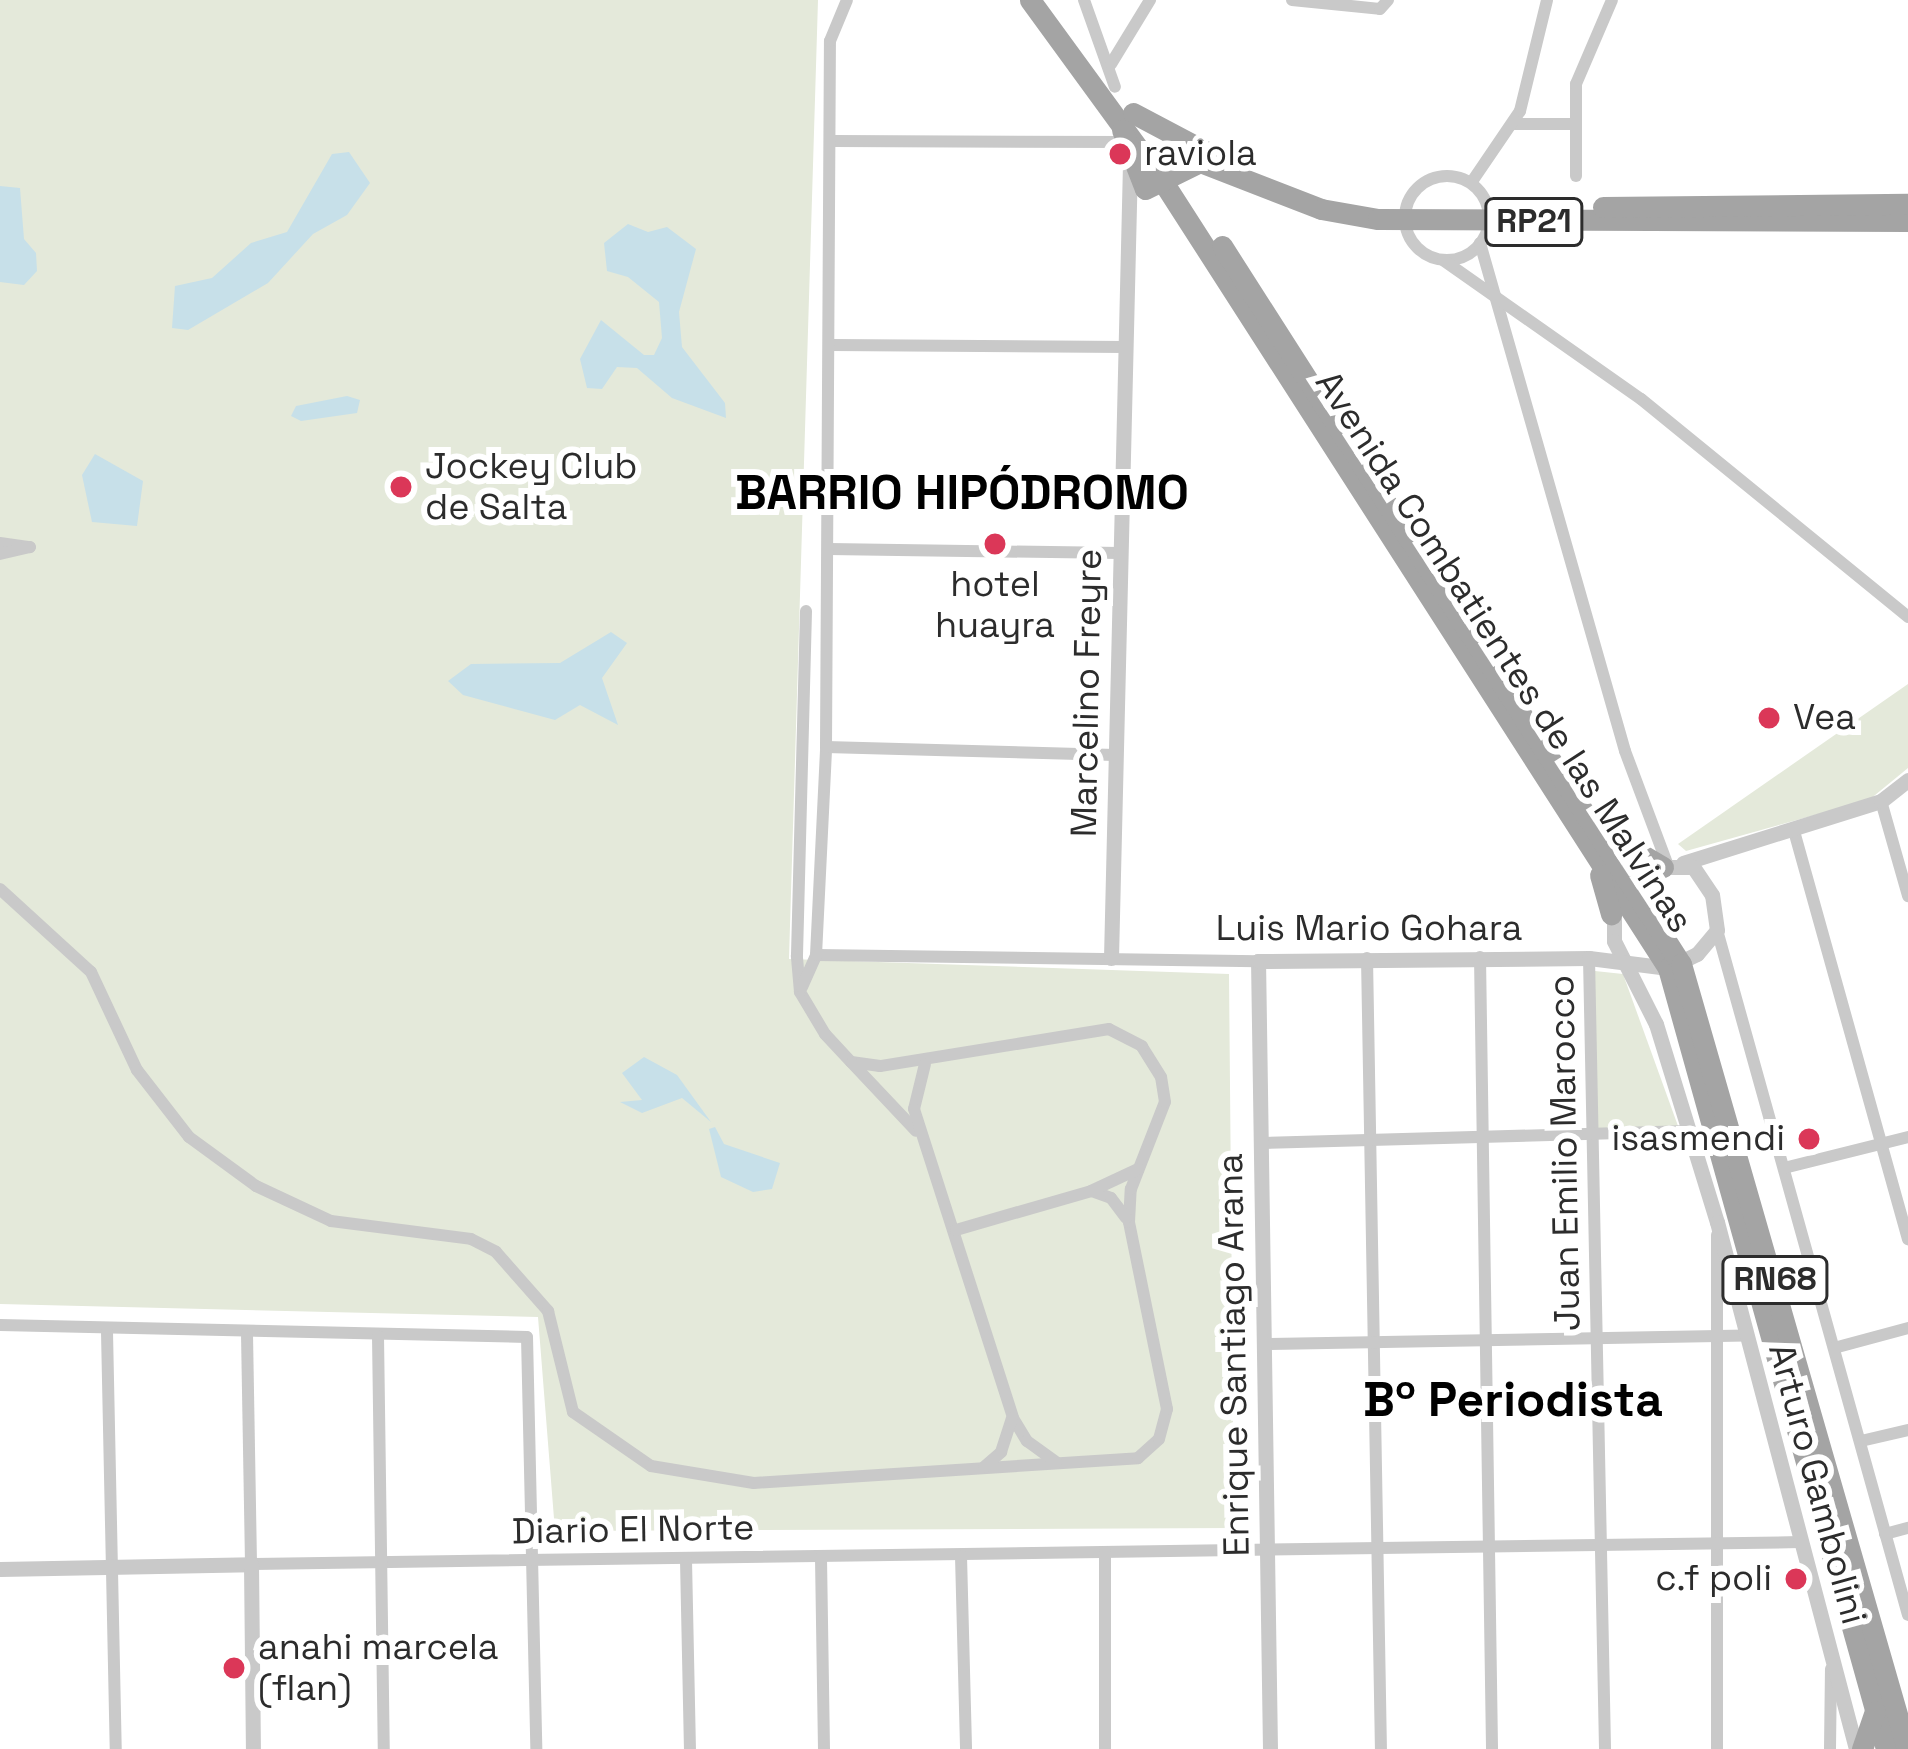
<!DOCTYPE html>
<meta charset="utf-8">
<style>
body{margin:0}
#map{position:relative;width:1908px;height:1749px;overflow:hidden;background:#fff;font-family:"Space Grotesk",sans-serif}
div>[style]{position:absolute}
[style*='--x']{left:calc(var(--x)*1px);top:calc(var(--y)*1px);width:calc(var(--w)*1px);rotate:calc(var(--a)*1deg)}
.green>*{inset:0;background:#e4e9da}
.water>*{inset:0;background:#c7e0e9}
.minor>*{height:12px;margin:-6px;padding:0 6px;transform-origin:6px;border-radius:6px;background:#c9c9c9}
.minor>.ring{margin:-6px;padding:0;box-sizing:content-box;background:none;border:12px solid #c9c9c9;border-radius:50%}
.tertiary>*{height:15px;margin:-7.5px;padding:0 7.5px;transform-origin:7.5px;border-radius:7.5px;background:#c9c9c9}
.primary>*{height:21px;margin:-10.5px;padding:0 10.5px;transform-origin:10.5px;border-radius:10.5px;background:#a4a4a4}
.dots>*{width:33px;height:33px;translate:-50% -50%;box-sizing:border-box;border:6px solid #fff;border-radius:50%}
span{translate:-50% -50%;white-space:nowrap;text-align:center;line-height:1.15;-webkit-text-stroke:12px #fff;paint-order:stroke}
.shield-label span{padding:3px 9px;background:#fff;border:3px solid;border-radius:9px;-webkit-text-stroke-width:0}
.shield-label{font-size:33px;color:#2c2c2c;font-weight:700}
.poi-label{font-size:36px;color:#2c2c2c}
.left{translate:0 -50%;text-align:left}
.right{translate:-100% -50%;text-align:right}
.street-label{font-size:36px;color:#2c2c2c}
.district-label{font-size:48px;color:#000;font-weight:700}
</style>
<div id="map">
<div class="green">
<i style="clip-path:polygon(0 0,818px 0,789px 959px,1229px 974px,1234px 1528px,555px 1531px,538px 1317px,0 1304px)"></i>
<i style="clip-path:polygon(1908px 684px,1908px 768px,1869px 800px,1686px 851px,1678px 844px)"></i>
<i style="clip-path:polygon(1595px 971px,1623px 974px,1678px 1126px,1595px 1136px)"></i>
</div>
<div class="water">
<i style="clip-path:polygon(349px 152px,370px 183px,347px 215px,313px 234px,268px 283px,188px 330px,172px 328px,175px 286px,212px 278px,251px 243px,287px 232px,332px 154px)"></i>
<i style="clip-path:polygon(0 186px,20px 188px,24px 239px,36px 253px,37px 271px,24px 285px,0 282px)"></i>
<i style="clip-path:polygon(628px 224px,648px 232px,667px 227px,696px 249px,679px 312px,682px 347px,725px 403px,726px 418px,672px 398px,637px 368px,617px 367px,602px 389px,587px 388px,580px 359px,601px 320px,644px 355px,654px 355px,662px 338px,659px 302px,628px 277px,607px 271px,604px 243px)"></i>
<i style="clip-path:polygon(347px 396px,360px 400px,357px 413px,301px 421px,291px 416px,296px 406px)"></i>
<i style="clip-path:polygon(95px 454px,143px 481px,137px 526px,92px 522px,82px 475px)"></i>
<i style="clip-path:polygon(611px 632px,627px 643px,602px 678px,618px 725px,580px 705px,555px 720px,463px 695px,448px 681px,471px 664px,560px 663px)"></i>
<i style="clip-path:polygon(644px 1057px,677px 1075px,711px 1122px,682px 1098px,642px 1113px,620px 1102px,642px 1100px,622px 1073px)"></i>
<i style="clip-path:polygon(715px 1127px,724px 1144px,780px 1163px,772px 1189px,753px 1192px,721px 1177px,709px 1129px)"></i>
</div>
<div class="minor">
<i style="--x:1084;--y:0;--w:92;--a:70.4"></i>
<i style="--x:1292;--y:0;--w:88;--a:5.8"></i>
<i style="--x:1380;--y:9;--w:12;--a:-48"></i>
<i style="--x:1111;--y:64;--w:75;--a:-58.6"></i>
<i style="--x:1514;--y:124;--w:58;--a:0"></i>
<i style="--x:833;--y:141;--w:293;--a:0.2"></i>
<i class="ring" style="left:1405px;top:176px;width:72px;height:72px"></i>
<i style="--x:1576;--y:176;--w:92;--a:-90"></i>
<i style="--x:1576;--y:84;--w:91;--a:-66.8"></i>
<i style="--x:1471;--y:183;--w:87;--a:-55.8"></i>
<i style="--x:1520;--y:111;--w:114;--a:-76.3"></i>
<i style="--x:1480;--y:243;--w:528;--a:74.07"></i>
<i style="--x:1625;--y:751;--w:123;--a:69.5"></i>
<i style="--x:1443;--y:260;--w:242;--a:35.1"></i>
<i style="--x:1641;--y:399;--w:345;--a:39.2"></i>
<i style="--x:831;--y:345;--w:294;--a:0.4"></i>
<i style="--x:0;--y:543;--w:30;--a:8"></i>
<i style="--x:30;--y:547;--w:31;--a:167"></i>
<i style="--x:829;--y:549;--w:291;--a:0.8"></i>
<i style="--x:826;--y:747;--w:289;--a:1.6"></i>
<i style="--x:1881;--y:801;--w:99;--a:74.1"></i>
<i style="--x:1794;--y:831;--w:424;--a:74.4"></i>
<i style="--x:0;--y:889;--w:123;--a:42.4"></i>
<i style="--x:91;--y:972;--w:108;--a:64.9"></i>
<i style="--x:137;--y:1070;--w:85;--a:52.2"></i>
<i style="--x:189;--y:1137;--w:83;--a:36.2"></i>
<i style="--x:256;--y:1186;--w:83;--a:25"></i>
<i style="--x:331;--y:1221;--w:141;--a:7.3"></i>
<i style="--x:471;--y:1239;--w:28;--a:27"></i>
<i style="--x:496;--y:1252;--w:79;--a:48.6"></i>
<i style="--x:548;--y:1311;--w:104;--a:76.1"></i>
<i style="--x:573;--y:1412;--w:95;--a:34.7"></i>
<i style="--x:651;--y:1466;--w:104;--a:9.4"></i>
<i style="--x:754;--y:1483;--w:385;--a:-3.7"></i>
<i style="--x:1138;--y:1458;--w:28;--a:-42"></i>
<i style="--x:1159;--y:1439;--w:31;--a:-75"></i>
<i style="--x:1167;--y:1409;--w:191;--a:-101.5"></i>
<i style="--x:1129;--y:1222;--w:33;--a:-87"></i>
<i style="--x:1131;--y:1189;--w:93;--a:-68.7"></i>
<i style="--x:1165;--y:1102;--w:25;--a:-99"></i>
<i style="--x:1161;--y:1077;--w:36;--a:-122"></i>
<i style="--x:1142;--y:1046;--w:37;--a:-153"></i>
<i style="--x:1109;--y:1029;--w:232;--a:170.8"></i>
<i style="--x:880;--y:1066;--w:29;--a:-172"></i>
<i style="--x:851;--y:1062;--w:38;--a:-133"></i>
<i style="--x:825;--y:1034;--w:49;--a:-120.8"></i>
<i style="--x:800;--y:992;--w:37;--a:-95"></i>
<i style="--x:797;--y:955;--w:344;--a:-88.5"></i>
<i style="--x:1717;--y:930;--w:711;--a:74.42"></i>
<i style="--x:816;--y:955;--w:442;--a:0.8"></i>
<i style="--x:1480;--y:957;--w:792;--a:89.13"></i>
<i style="--x:1367;--y:958;--w:791;--a:88.99"></i>
<i style="--x:1589;--y:958;--w:791;--a:88.84"></i>
<i style="--x:802;--y:987;--w:35;--a:-66"></i>
<i style="--x:816;--y:955;--w:208;--a:-87.2"></i>
<i style="--x:826;--y:747;--w:706;--a:-89.68"></i>
<i style="--x:830;--y:41;--w:44;--a:-67.5"></i>
<i style="--x:852;--y:1063;--w:93;--a:46.7"></i>
<i style="--x:925;--y:1064;--w:46;--a:103.7"></i>
<i style="--x:914;--y:1109;--w:324;--a:72.2"></i>
<i style="--x:1013;--y:1418;--w:27;--a:59"></i>
<i style="--x:1027;--y:1441;--w:36;--a:36"></i>
<i style="--x:1262;--y:1143;--w:428;--a:-1.6"></i>
<i style="--x:1784;--y:1168;--w:128;--a:-14"></i>
<i style="--x:1092;--y:1191;--w:20;--a:20"></i>
<i style="--x:1111;--y:1198;--w:25;--a:53"></i>
<i style="--x:956;--y:1230;--w:141;--a:-16.1"></i>
<i style="--x:1091;--y:1191;--w:52;--a:-25.1"></i>
<i style="--x:1717;--y:1235;--w:514;--a:90"></i>
<i style="--x:0;--y:1325;--w:527;--a:1.3"></i>
<i style="--x:527;--y:1337;--w:412;--a:88.7"></i>
<i style="--x:107;--y:1332;--w:417;--a:88.8"></i>
<i style="--x:247;--y:1334;--w:230;--a:89"></i>
<i style="--x:251;--y:1564;--w:1549;--a:-0.81"></i>
<i style="--x:378;--y:1336;--w:413;--a:89.2"></i>
<i style="--x:1265;--y:1344;--w:481;--a:-1"></i>
<i style="--x:1834;--y:1348;--w:77;--a:-15.1"></i>
<i style="--x:1861;--y:1441;--w:48;--a:-13.2"></i>
<i style="--x:984;--y:1467;--w:23;--a:-41"></i>
<i style="--x:1001;--y:1452;--w:35;--a:-72"></i>
<i style="--x:1885;--y:1534;--w:24;--a:-15"></i>
<i style="--x:961;--y:1556;--w:193;--a:88.5"></i>
<i style="--x:821;--y:1558;--w:191;--a:89.1"></i>
<i style="--x:686;--y:1560;--w:189;--a:88.8"></i>
<i style="--x:1105;--y:1749;--w:197;--a:-90"></i>
<i style="--x:1830;--y:1749;--w:80;--a:-89.3"></i>
</div>
<div class="tertiary">
<i style="--x:1683;--y:863;--w:207;--a:-17.4"></i>
<i style="--x:1881;--y:801;--w:34;--a:-38"></i>
<i style="--x:1614;--y:909;--w:32;--a:90"></i>
<i style="--x:1614;--y:941;--w:93;--a:63.2"></i>
<i style="--x:1656;--y:1024;--w:207;--a:72.9"></i>
<i style="--x:1717;--y:1222;--w:545;--a:75.22"></i>
<i style="--x:1111;--y:958;--w:796;--a:-88.63"></i>
<i style="--x:0;--y:1569;--w:251;--a:-1.1"></i>
<i style="--x:251;--y:1564;--w:185;--a:89.4"></i>
<i style="--x:1270;--y:1749;--w:788;--a:-90.87"></i>
<i style="--x:1258;--y:961;--w:331;--a:-0.5"></i>
<i style="--x:1589;--y:958;--w:80;--a:7.2"></i>
<i style="--x:1668;--y:968;--w:32;--a:-26"></i>
<i style="--x:1697;--y:954;--w:31;--a:-50"></i>
<i style="--x:1717;--y:930;--w:35;--a:-98"></i>
<i style="--x:1712;--y:895;--w:34;--a:-124"></i>
<i style="--x:1693;--y:867;--w:30;--a:180"></i>
<i style="--x:1663;--y:867;--w:42;--a:144.8"></i>
</div>
<div class="primary">
<i style="--x:1030;--y:0;--w:229;--a:53.9"></i>
<i style="--x:1165;--y:185;--w:931;--a:57.28"></i>
<i style="--x:1668;--y:968;--w:811;--a:74.4"></i>
<i style="--x:1133;--y:113;--w:98;--a:27.9"></i>
<i style="--x:1122;--y:130;--w:63;--a:68.7"></i>
<i style="--x:1145;--y:189;--w:61;--a:-26.1"></i>
<i style="--x:1200;--y:162;--w:130;--a:21.2"></i>
<i style="--x:1321;--y:209;--w:58;--a:10"></i>
<i style="--x:1378;--y:219;--w:530;--a:0.22"></i>
<i style="--x:1603;--y:207;--w:305;--a:-0.6"></i>
<i style="--x:1222;--y:246;--w:852;--a:57.41"></i>
<i style="--x:1681;--y:964;--w:817;--a:73.94"></i>
<i style="--x:1607;--y:834;--w:65;--a:30.5"></i>
<i style="--x:1600;--y:875;--w:41;--a:74.2"></i>
<i style="--x:1862;--y:1749;--w:40;--a:-71.1"></i>
</div>
<div class="dots">
<i style="left:1120px;top:154px;background:#db3758"></i>
<i style="left:401px;top:487px;background:#db3758"></i>
<i style="left:995px;top:544px;background:#db3758"></i>
<i style="left:1769px;top:718px;background:#db3758"></i>
<i style="left:1809px;top:1139px;background:#db3758"></i>
<i style="left:1796px;top:1579px;background:#db3758"></i>
<i style="left:234px;top:1668px;background:#db3758"></i>
</div>
<div class="shield-label">
<span style="left:1534px;top:222px">RP21</span>
<span style="left:1775px;top:1280px">RN68</span>
</div>
<div class="poi-label">
<span class="left" style="left:1144px;top:154px">raviola</span>
<span class="left" style="left:425px;top:487px">Jockey Club<br>de Salta</span>
<span style="left:995px;top:605px">hotel<br>huayra</span>
<span class="left" style="left:1793px;top:718px">Vea</span>
<span class="right" style="left:1785px;top:1139px">isasmendi</span>
<span class="right" style="left:1772px;top:1579px">c.f poli</span>
<span class="left" style="left:258px;top:1668px">anahi marcela<br>(flan)</span>
</div>
<div class="street-label">
<span style="left:1504px;top:652px;rotate:57deg">Avenida Combatientes de las Malvinas</span>
<span style="left:1087px;top:693px;rotate:-89deg">Marcelino Freyre</span>
<span style="left:1369px;top:929px">Luis Mario Gohara</span>
<span style="left:1565px;top:1153px;rotate:-91deg">Juan Emilio Marocco</span>
<span style="left:1234px;top:1355px;rotate:-91deg">Enrique Santiago Arana</span>
<span style="left:1817px;top:1484px;rotate:75deg">Arturo Gambolini</span>
<span style="left:633px;top:1530px;rotate:-1deg">Diario El Norte</span>
</div>
<div class="district-label">
<span style="left:962px;top:493px">BARRIO HIPÓDROMO</span>
<span style="left:1513px;top:1400px">Bº Periodista</span>
</div>
</div>
